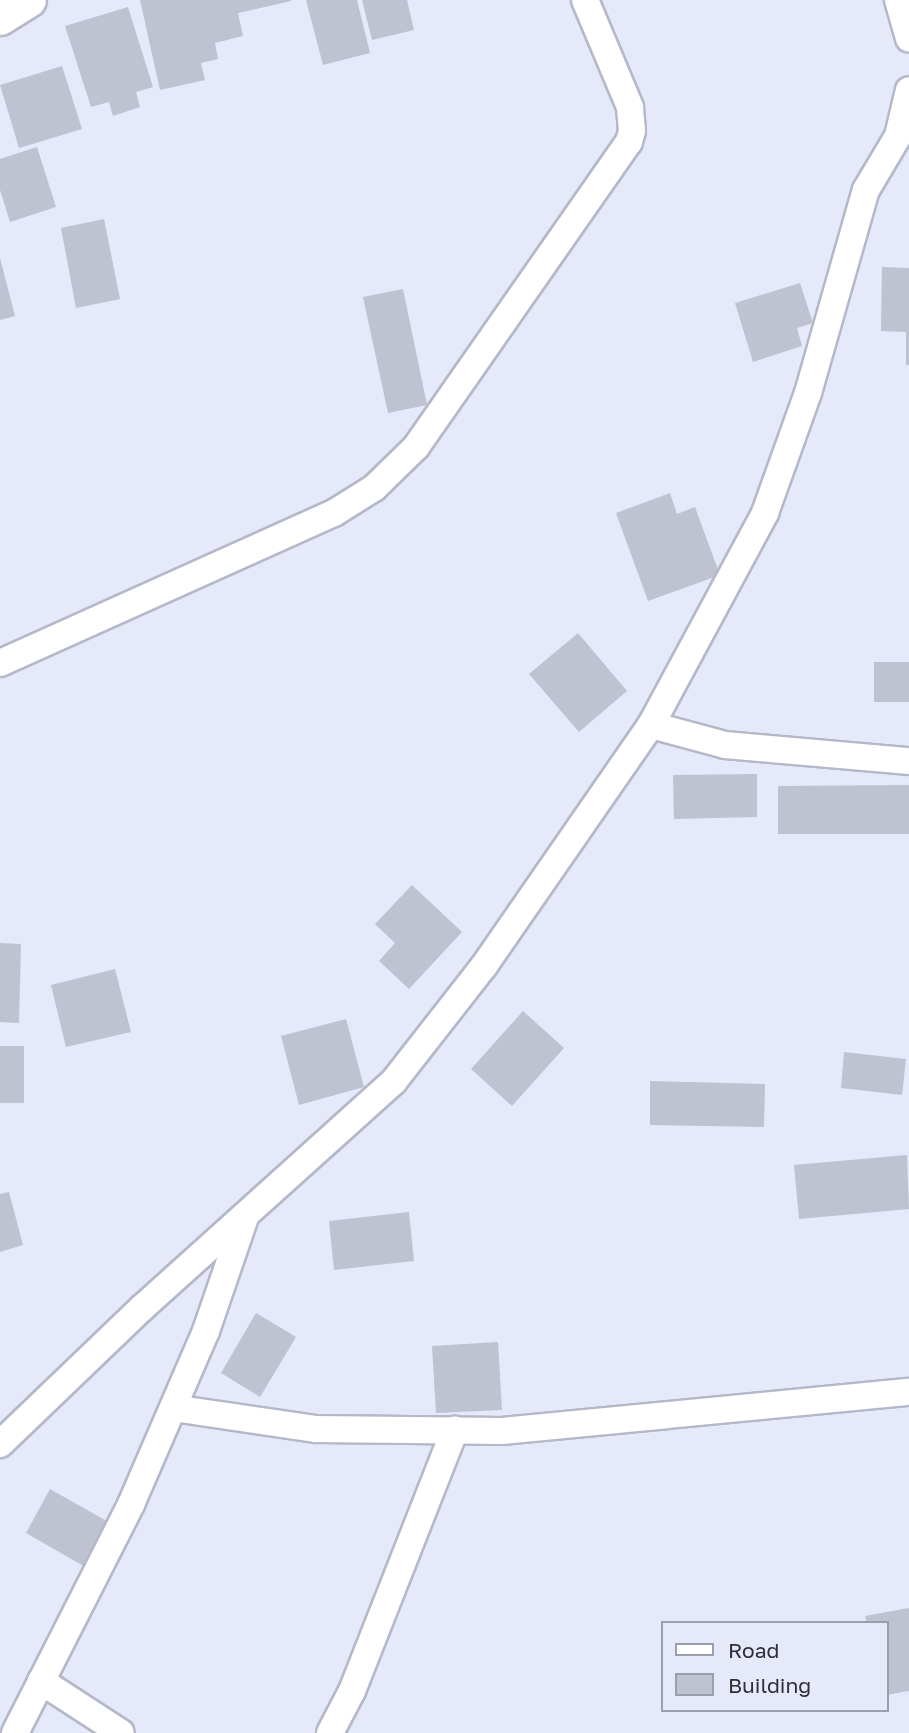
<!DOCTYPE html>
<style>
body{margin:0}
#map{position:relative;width:909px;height:1733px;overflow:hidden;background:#e5e9fa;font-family:"Golos Text",sans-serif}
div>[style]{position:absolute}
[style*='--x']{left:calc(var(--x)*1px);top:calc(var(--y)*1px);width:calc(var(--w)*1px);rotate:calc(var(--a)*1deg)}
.building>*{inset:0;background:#bec2d1}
.roads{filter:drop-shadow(2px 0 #b4b8c8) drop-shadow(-2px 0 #b4b8c8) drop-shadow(0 2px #b4b8c8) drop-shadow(0 -2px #b4b8c8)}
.minor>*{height:26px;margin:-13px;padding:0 13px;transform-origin:13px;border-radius:13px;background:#fff}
.tertiary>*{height:33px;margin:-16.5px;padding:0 16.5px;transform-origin:16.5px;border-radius:16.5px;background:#fff}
span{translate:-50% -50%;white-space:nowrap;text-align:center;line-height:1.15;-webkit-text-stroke:5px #e5e9fa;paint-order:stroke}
.legend{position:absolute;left:661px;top:1621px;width:228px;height:91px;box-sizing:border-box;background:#e5e9fa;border:2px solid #9b9fab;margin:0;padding:9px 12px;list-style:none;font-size:21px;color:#2d2f35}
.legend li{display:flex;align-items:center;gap:14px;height:35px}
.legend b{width:35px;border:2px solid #9b9fab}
</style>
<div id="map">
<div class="building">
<i style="clip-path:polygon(140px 0,291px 0,291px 1px,238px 13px,243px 36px,215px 43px,218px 59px,201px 63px,205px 80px,160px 90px)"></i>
<i style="clip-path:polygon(306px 0,357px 0,370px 53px,323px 65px)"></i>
<i style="clip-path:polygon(362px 0,407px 0,414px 30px,372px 40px)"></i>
<i style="clip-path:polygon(128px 7px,153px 87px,136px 92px,140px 107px,113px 116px,109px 102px,91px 107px,65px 26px)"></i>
<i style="clip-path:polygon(62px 66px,82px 129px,19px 148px,0 85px)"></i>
<i style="clip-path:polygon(37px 147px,56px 207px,10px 222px,0 190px,0 159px)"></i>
<i style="clip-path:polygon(104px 219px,120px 299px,76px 308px,61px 228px)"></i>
<i style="clip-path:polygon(0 258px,15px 316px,0 320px)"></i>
<i style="clip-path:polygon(882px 267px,909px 268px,909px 365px,906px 365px,906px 332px,881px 331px)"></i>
<i style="clip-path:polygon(800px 283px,813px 323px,797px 328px,802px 346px,753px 362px,735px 303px)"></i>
<i style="clip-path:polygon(403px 289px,427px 405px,388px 413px,363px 297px)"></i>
<i style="clip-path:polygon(670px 493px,677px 514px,695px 507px,720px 575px,648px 601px,616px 513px)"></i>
<i style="clip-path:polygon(578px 633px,627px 691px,579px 732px,529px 674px)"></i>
<i style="clip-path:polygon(874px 662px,909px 662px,909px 702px,874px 702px)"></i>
<i style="clip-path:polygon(757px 774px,757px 817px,674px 819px,673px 775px)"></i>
<i style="clip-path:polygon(909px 785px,909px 834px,778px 834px,778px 786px)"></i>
<i style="clip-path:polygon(412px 885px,462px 932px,409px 989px,379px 961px,395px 943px,375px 924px)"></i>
<i style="clip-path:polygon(0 943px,21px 944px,19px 1023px,0 1022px)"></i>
<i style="clip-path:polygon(115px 969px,131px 1032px,66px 1047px,51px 985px)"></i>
<i style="clip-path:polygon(523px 1011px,564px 1048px,512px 1106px,471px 1069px)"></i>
<i style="clip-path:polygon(346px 1019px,364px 1087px,299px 1105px,281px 1036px)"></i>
<i style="clip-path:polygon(0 1046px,24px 1046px,24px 1103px,0 1103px)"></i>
<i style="clip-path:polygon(844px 1052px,906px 1059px,902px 1095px,841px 1088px)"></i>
<i style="clip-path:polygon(650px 1081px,765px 1084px,764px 1127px,650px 1125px)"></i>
<i style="clip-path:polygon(907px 1155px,909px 1209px,799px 1219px,794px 1165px)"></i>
<i style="clip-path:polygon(9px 1192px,23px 1245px,0 1252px,0 1194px)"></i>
<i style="clip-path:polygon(409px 1212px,414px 1261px,334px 1270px,329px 1221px)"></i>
<i style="clip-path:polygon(256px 1313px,296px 1337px,260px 1397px,221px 1373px)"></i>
<i style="clip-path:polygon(498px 1342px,502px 1410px,436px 1413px,432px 1346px)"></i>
<i style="clip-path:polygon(50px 1489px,112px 1524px,87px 1568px,26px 1533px)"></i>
<i style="clip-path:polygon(909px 1608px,909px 1691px,886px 1695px,886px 1623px,867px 1623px,865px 1616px)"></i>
</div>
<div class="roads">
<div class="minor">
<i style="--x:898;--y:0;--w:40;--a:74"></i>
<i style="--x:0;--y:663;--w:366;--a:-24.2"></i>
<i style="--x:334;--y:513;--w:47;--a:-32"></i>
<i style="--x:374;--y:488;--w:59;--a:-44.3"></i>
<i style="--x:416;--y:447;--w:372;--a:-55.1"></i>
<i style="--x:629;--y:142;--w:11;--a:-75"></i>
<i style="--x:632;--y:131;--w:24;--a:-95"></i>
<i style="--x:630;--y:107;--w:116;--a:-112.8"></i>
<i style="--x:651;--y:725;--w:77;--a:15.1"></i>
<i style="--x:725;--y:745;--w:185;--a:5"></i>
<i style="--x:173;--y:1408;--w:145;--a:8.4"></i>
<i style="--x:316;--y:1429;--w:186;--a:0.6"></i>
<i style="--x:502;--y:1431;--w:409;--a:-5.5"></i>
<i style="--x:0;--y:1444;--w:197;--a:-43.8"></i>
<i style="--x:142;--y:1308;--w:339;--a:-42"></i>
<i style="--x:394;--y:1081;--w:146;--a:-52"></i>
<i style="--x:484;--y:966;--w:293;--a:-55.3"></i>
<i style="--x:651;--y:725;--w:241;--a:-61.7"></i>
<i style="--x:765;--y:513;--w:127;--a:-70.3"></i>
<i style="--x:808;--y:393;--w:211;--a:-74.1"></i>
<i style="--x:866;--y:190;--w:63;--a:-59.3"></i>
<i style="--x:898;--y:136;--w:47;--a:-76.6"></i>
<i style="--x:41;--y:1681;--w:95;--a:33"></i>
<i style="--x:15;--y:1733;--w:259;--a:-63.1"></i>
<i style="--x:132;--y:1502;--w:186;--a:-66.6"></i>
<i style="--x:206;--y:1331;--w:120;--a:-71.1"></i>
<i style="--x:330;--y:1733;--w:47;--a:-62.4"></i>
<i style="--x:352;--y:1691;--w:281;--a:-68.5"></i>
</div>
<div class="tertiary">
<i style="--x:0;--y:18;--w:34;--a:-32"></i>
</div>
</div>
<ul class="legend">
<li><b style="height:9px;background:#fff"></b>Road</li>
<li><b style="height:19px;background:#bec2d1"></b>Building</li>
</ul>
</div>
